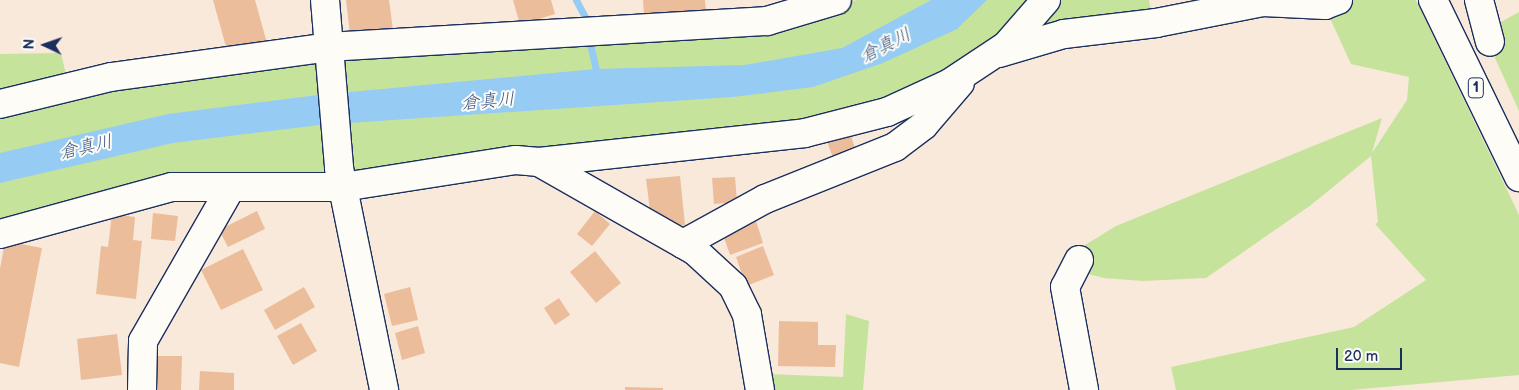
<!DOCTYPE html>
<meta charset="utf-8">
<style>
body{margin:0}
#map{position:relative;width:1519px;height:390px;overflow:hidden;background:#f8e9db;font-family:"Balsamiq Sans","Klee One",sans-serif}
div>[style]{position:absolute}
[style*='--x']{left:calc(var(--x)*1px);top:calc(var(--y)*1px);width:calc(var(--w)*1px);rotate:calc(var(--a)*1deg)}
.green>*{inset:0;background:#c6e39b}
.water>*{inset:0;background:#96ccf4}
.stream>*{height:7px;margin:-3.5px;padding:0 3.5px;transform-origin:3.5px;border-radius:3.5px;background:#96ccf4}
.building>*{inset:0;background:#ebbd9b}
.roads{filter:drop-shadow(1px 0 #1b2f5e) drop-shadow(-1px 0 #1b2f5e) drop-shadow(0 1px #1b2f5e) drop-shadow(0 -1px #1b2f5e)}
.minor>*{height:28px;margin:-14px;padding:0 14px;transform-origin:14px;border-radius:14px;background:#fdfcf7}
.highway>*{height:28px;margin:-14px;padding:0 14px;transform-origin:14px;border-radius:14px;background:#fdfcf7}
span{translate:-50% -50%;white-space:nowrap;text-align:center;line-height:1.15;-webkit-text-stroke:4px #fdfcf7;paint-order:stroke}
.shield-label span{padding:1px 4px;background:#fdfcf7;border:1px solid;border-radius:4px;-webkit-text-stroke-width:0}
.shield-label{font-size:15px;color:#1b2f5e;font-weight:700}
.water-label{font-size:18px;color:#3a5684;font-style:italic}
.north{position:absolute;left:20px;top:20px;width:50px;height:50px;-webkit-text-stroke:4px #fdfcf7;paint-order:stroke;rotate:273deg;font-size:14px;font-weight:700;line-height:20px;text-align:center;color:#1b2f5e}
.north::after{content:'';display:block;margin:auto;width:18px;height:22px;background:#1b2f5e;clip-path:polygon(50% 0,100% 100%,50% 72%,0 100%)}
.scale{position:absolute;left:1336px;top:348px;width:66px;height:22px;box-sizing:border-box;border:2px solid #1b2f5e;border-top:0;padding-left:6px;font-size:15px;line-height:18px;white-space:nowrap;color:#1b2f5e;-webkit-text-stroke:4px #fdfcf7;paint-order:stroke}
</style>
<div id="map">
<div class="green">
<i style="clip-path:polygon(857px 0,1041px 0,1006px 46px,907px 102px,770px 137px,354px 175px,185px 175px,0 234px,0 108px,187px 70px,767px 21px)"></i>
<i style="clip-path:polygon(1055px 0,1149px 0,1151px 11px,1021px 41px)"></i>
<i style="clip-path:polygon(1336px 0,1416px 0,1519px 215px,1519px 375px,1351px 390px,1176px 390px,1171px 367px,1354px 327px,1426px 280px,1375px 224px,1378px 222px,1371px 156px,1311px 205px,1206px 278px,1143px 281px,1104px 278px,1068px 269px,1077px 250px,1116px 226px,1382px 118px,1372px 153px,1407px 100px,1409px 77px,1351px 64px,1329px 16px)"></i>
<i style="clip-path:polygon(1519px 12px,1519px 111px,1495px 58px,1501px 22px)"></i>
<i style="clip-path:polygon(61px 53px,69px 88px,0 99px,0 54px)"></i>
<i style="clip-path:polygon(846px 314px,869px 321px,863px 390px,770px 390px,768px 374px,843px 377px)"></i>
</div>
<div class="water">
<i style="clip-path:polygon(931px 0,987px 0,957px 29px,883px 63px,813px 87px,733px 97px,320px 125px,173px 143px,0 183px,0 153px,168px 114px,318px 95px,595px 69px,744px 65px,842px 48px)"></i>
</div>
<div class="stream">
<i style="--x:576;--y:0;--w:21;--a:62"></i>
<i style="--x:590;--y:44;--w:35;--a:77"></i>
</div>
<div class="building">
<i style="clip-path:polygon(213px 0,255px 0,267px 43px,228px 54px)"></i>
<i style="clip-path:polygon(346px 0,389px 0,393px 30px,350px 35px)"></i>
<i style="clip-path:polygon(513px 0,551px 0,555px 14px,520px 25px)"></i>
<i style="clip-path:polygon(643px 0,705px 0,706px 11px,644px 14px)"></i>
<i style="clip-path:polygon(850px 133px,857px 154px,834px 161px,827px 141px)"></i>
<i style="clip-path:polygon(680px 176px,685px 225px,661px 228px,651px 218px,646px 179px)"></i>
<i style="clip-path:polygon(735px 177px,737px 202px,714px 204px,712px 178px)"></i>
<i style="clip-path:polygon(257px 211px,265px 229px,228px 247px,219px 230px)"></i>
<i style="clip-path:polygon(595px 211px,610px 224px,592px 246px,577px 234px)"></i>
<i style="clip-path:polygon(153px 213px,178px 216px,175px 241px,151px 239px)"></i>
<i style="clip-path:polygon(112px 214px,135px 217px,133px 240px,142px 241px,136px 299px,96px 294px,101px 246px,108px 247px)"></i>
<i style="clip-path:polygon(755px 218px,763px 243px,730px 255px,721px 229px)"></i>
<i style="clip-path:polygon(5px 241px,42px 248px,19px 367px,0 363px,0 269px)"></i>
<i style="clip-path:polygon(763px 246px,774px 275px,746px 286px,736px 257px)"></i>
<i style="clip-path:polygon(243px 249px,263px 290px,221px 310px,201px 270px)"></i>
<i style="clip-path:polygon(595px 251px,621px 283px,596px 303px,570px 272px)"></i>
<i style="clip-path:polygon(304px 287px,315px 307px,275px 330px,264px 310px)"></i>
<i style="clip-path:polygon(410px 287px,418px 320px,392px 326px,384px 294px)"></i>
<i style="clip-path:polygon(559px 298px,570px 315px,555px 325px,544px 308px)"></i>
<i style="clip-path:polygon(779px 321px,818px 322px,818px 345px,836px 345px,835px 367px,778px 366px)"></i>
<i style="clip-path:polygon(301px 323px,317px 351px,293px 365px,277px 336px)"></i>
<i style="clip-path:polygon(418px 326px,425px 353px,402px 360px,395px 333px)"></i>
<i style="clip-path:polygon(117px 334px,122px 375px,81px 380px,77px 339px)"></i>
<i style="clip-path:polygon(155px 356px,182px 356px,181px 390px,154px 390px)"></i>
<i style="clip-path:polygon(200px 371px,234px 373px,234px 390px,199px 390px)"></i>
<i style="clip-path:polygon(625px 387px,663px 388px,663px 390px,625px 390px)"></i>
</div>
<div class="roads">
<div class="minor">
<i style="--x:325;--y:0;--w:169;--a:85.2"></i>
<i style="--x:339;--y:168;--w:227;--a:78.5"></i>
<i style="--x:1479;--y:0;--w:43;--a:75.3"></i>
<i style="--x:999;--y:53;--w:68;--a:-16.3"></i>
<i style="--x:1064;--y:34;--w:93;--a:-6.8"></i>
<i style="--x:1156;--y:23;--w:109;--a:-11.1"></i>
<i style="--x:1263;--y:2;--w:62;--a:2.8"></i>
<i style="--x:1325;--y:5;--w:14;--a:-21"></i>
<i style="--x:0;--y:104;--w:114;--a:-13.7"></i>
<i style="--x:111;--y:77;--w:220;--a:-7.8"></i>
<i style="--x:329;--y:47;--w:439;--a:-3.4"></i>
<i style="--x:767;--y:21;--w:73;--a:-16.7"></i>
<i style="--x:539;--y:162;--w:268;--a:-6.2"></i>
<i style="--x:805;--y:133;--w:85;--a:-14.4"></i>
<i style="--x:887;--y:112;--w:69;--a:-24.7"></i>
<i style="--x:950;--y:83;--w:67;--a:-33.5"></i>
<i style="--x:1006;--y:46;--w:61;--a:-49"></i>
<i style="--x:0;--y:234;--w:178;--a:-15.3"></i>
<i style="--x:172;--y:187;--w:171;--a:0"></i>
<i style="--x:343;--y:187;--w:175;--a:-8.9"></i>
<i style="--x:516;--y:160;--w:23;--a:5"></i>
<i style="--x:539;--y:162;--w:180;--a:29.7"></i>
<i style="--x:695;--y:251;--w:52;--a:42.6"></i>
<i style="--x:733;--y:286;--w:32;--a:64"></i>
<i style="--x:747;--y:315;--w:76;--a:80.2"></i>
<i style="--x:683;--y:244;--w:94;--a:-28.8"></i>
<i style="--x:765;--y:199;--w:140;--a:-21.8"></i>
<i style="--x:895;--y:147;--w:36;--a:-37"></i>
<i style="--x:924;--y:125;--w:55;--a:-49.4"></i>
<i style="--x:1079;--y:260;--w:30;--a:117"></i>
<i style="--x:1065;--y:287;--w:105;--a:79.5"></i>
<i style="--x:142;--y:390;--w:49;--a:-88.8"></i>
<i style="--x:143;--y:341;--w:175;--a:-60.2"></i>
</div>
<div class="highway">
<i style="--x:1433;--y:0;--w:197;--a:64.1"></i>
</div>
</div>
<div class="shield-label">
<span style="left:1476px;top:88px">1</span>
</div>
<div class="water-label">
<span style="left:886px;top:46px;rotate:-27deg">倉真川</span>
<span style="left:488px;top:102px;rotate:-5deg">倉真川</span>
<span style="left:86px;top:148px;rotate:-13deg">倉真川</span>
</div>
<div class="north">N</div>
<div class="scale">20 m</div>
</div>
